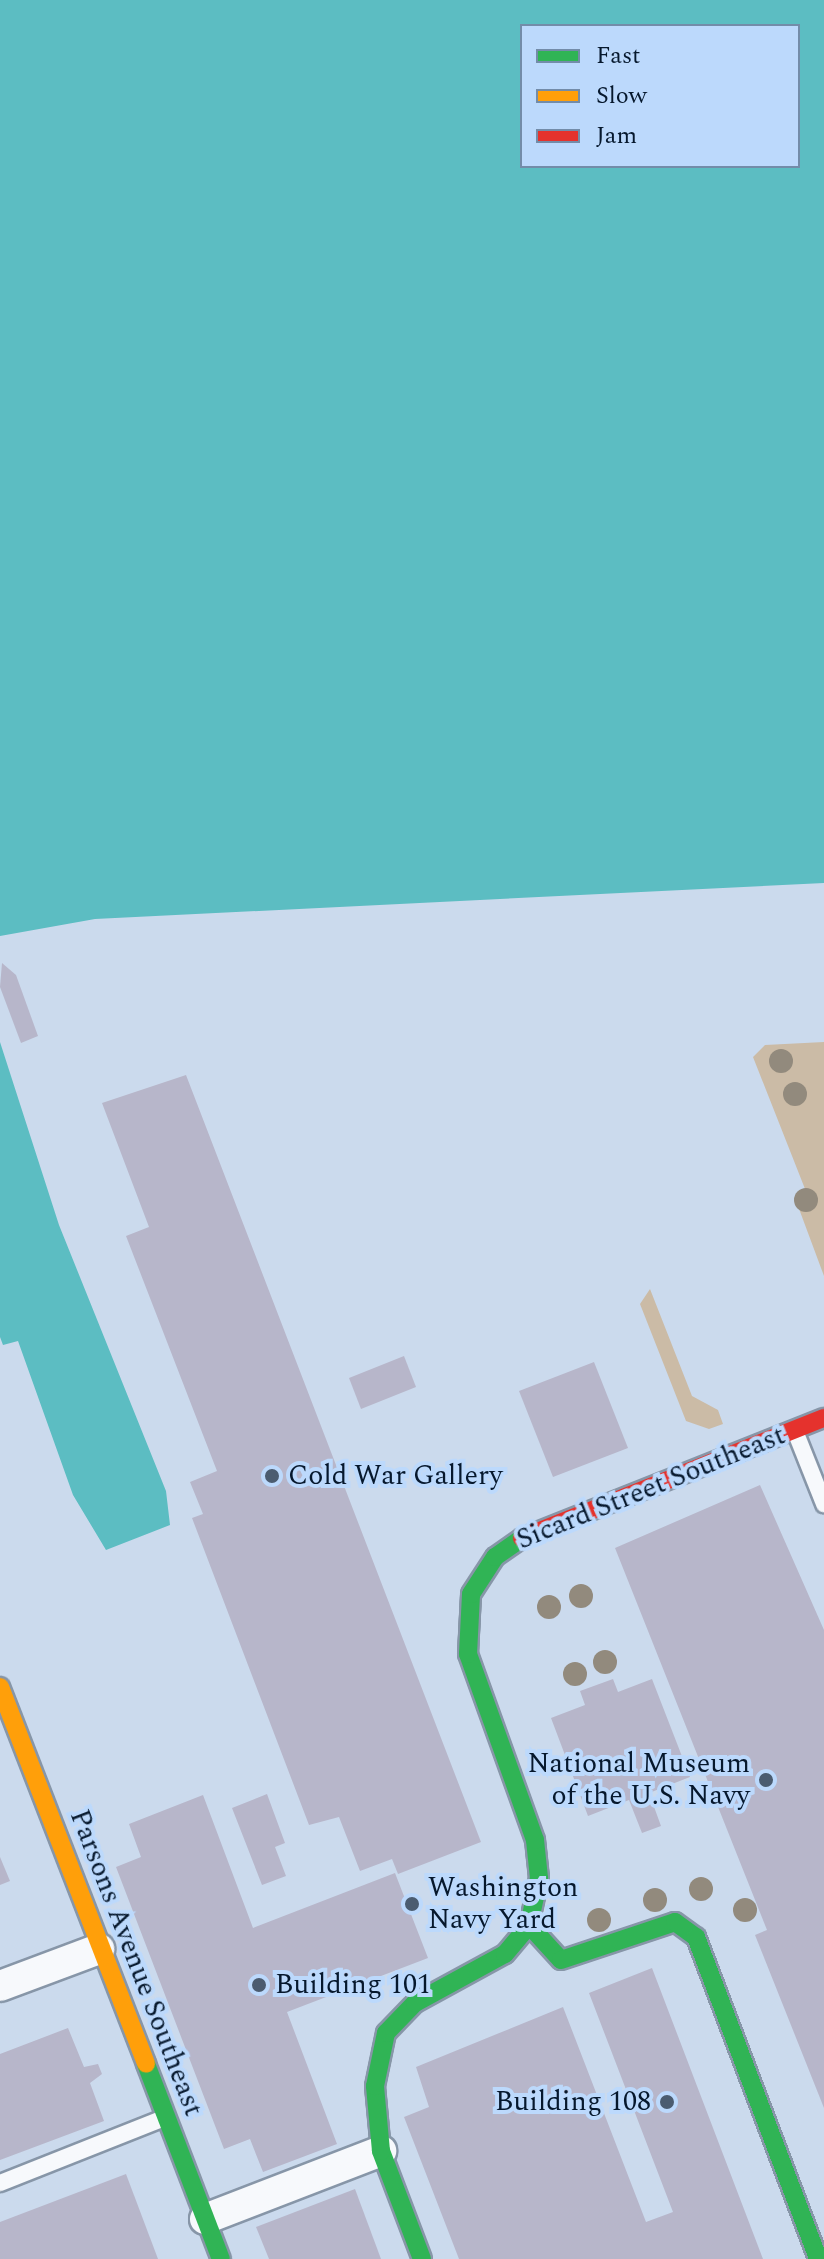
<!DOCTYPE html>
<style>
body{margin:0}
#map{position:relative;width:824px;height:2259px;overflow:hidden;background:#cbdaed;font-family:Spectral,serif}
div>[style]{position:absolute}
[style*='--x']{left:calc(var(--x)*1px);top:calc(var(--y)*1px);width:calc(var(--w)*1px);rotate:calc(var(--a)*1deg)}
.green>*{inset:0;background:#cbbba6}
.water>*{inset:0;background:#5cbdc2}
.building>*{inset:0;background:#b7b6ca}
.roads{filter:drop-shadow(2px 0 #8796a8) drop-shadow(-2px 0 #8796a8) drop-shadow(0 2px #8796a8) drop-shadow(0 -2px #8796a8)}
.lane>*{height:16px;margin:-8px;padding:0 8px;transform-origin:8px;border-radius:8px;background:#f7f9fc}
.street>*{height:30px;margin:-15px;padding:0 15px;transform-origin:15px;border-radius:15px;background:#f7f9fc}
.fast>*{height:18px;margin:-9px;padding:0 9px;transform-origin:9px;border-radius:9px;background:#30b455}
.slow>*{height:18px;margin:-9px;padding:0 9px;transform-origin:9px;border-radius:9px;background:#ff9f0a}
.jam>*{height:18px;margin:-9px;padding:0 9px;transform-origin:9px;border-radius:9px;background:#e5322d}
.trees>*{width:24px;height:24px;margin:-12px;border-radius:50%;background:#928a7d}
.dots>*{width:22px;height:22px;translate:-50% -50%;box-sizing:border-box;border:4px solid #bcd9fc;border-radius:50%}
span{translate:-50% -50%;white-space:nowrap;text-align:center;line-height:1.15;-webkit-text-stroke:8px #bcd9fc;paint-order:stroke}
.poi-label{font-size:28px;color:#06182d}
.left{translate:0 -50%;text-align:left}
.right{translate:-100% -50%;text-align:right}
.street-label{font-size:28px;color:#06182d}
.legend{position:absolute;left:520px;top:24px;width:280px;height:144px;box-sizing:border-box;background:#bcd9fc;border:2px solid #738ca9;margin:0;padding:10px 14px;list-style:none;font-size:24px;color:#06182d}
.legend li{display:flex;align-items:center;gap:16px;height:40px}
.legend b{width:40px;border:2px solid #738ca9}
</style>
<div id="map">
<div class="green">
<i style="clip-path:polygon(824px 1042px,824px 1276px,795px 1198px,807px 1194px,753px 1057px,765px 1045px)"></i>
<i style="clip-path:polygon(650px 1289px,692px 1396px,718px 1410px,723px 1424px,709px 1429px,686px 1421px,640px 1304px)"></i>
</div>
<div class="water">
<i style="clip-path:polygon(evenodd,0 0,824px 0,824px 883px,95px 919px,0 936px,0 0,798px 26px,798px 166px,522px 166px,522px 26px,798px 26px)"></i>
<i style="clip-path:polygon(0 1042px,59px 1225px,166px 1491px,170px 1525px,106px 1550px,73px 1495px,18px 1341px,3px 1345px,0 1337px)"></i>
</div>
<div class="building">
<i style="clip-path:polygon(2px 963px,16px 975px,38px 1036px,21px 1043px,0 987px)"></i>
<i style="clip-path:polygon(186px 1075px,481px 1842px,398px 1874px,392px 1859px,360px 1871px,339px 1817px,309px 1825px,192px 1518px,203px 1514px,190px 1482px,217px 1471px,126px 1236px,149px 1227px,102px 1103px)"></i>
<i style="clip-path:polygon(404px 1356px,416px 1387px,361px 1409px,349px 1378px)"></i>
<i style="clip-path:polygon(594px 1362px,628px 1448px,553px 1477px,519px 1391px)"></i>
<i style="clip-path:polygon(760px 1485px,824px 1630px,824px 2108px,755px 1935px,767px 1930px,615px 1548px)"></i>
<i style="clip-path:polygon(613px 1679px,618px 1692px,652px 1679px,690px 1777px,649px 1793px,661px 1826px,642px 1833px,629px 1800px,588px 1816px,551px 1718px,585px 1705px,580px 1691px)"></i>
<i style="clip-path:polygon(267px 1794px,285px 1843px,275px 1847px,286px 1876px,262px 1885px,232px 1808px)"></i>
<i style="clip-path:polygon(203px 1795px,253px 1928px,395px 1873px,428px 1958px,287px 2012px,337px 2144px,263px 2172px,250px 2139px,224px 2149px,116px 1867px,141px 1857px,129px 1824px)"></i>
<i style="clip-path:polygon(0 1857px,10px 1881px,0 1885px)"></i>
<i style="clip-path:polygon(652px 1968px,763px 2259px,459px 2259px,404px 2117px,429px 2107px,416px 2067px,563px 2007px,646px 2222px,673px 2212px,589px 1993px)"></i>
<i style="clip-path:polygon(68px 2028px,84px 2067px,98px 2064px,102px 2074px,90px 2083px,104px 2121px,0 2160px,0 2054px)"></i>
<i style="clip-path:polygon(126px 2174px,158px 2259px,0 2259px,0 2222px)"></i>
<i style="clip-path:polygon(355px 2189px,381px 2259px,269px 2259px,256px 2227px)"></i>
</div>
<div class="roads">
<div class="lane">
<i style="--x:795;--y:1431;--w:79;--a:68.3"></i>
<i style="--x:0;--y:2183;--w:176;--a:-21.6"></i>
</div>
<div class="street">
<i style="--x:0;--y:1986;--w:106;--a:-20.5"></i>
<i style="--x:205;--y:2219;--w:189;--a:-21.1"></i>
</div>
<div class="fast">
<i style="--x:529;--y:1925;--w:47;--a:47.6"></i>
<i style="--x:561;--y:1960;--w:120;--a:-18.4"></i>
<i style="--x:675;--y:1922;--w:26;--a:36"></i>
<i style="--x:696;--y:1937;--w:344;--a:69.2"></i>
<i style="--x:146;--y:2064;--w:209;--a:69"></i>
<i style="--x:422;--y:2259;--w:116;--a:-110.8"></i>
<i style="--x:381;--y:2151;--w:65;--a:-95.3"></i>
<i style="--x:375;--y:2086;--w:54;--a:-78.3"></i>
<i style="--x:386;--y:2033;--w:42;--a:-46"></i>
<i style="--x:415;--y:2003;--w:102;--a:-28.6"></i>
<i style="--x:505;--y:1954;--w:38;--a:-50"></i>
<i style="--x:529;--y:1925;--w:48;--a:-78"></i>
<i style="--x:539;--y:1878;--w:38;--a:-96"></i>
<i style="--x:535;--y:1840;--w:198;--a:-109.8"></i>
<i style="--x:468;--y:1654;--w:60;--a:-87.1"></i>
<i style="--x:471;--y:1594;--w:44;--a:-57"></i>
<i style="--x:495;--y:1557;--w:33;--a:-35"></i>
</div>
<div class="slow">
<i style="--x:0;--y:1687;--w:404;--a:68.8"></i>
</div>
<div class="jam">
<i style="--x:522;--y:1538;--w:325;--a:-21.7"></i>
</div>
</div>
<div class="trees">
<i style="left:781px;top:1061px"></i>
<i style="left:795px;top:1094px"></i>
<i style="left:806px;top:1200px"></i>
<i style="left:581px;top:1596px"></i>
<i style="left:549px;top:1607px"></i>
<i style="left:605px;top:1662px"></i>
<i style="left:575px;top:1674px"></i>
<i style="left:701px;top:1889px"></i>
<i style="left:655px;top:1900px"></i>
<i style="left:745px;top:1910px"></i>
<i style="left:599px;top:1920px"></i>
</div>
<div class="dots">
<i style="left:272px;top:1476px;background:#4b5c70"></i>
<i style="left:766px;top:1780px;background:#4b5c70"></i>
<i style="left:412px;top:1904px;background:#4b5c70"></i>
<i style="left:259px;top:1985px;background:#4b5c70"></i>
<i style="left:667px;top:2102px;background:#4b5c70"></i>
</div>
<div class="poi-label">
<span class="left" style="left:288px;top:1476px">Cold War Gallery</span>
<span class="right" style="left:750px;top:1780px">National Museum<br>of the U.S. Navy</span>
<span class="left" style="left:428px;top:1904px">Washington<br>Navy Yard</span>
<span class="left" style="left:275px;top:1985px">Building 101</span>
<span class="right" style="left:651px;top:2102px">Building 108</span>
</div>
<div class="street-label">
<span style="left:651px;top:1488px;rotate:-22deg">Sicard Street Southeast</span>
<span style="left:136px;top:1963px;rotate:69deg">Parsons Avenue Southeast</span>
</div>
<ul class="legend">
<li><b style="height:10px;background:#30b455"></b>Fast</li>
<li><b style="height:10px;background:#ff9f0a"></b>Slow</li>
<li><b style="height:10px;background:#e5322d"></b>Jam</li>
</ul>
</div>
